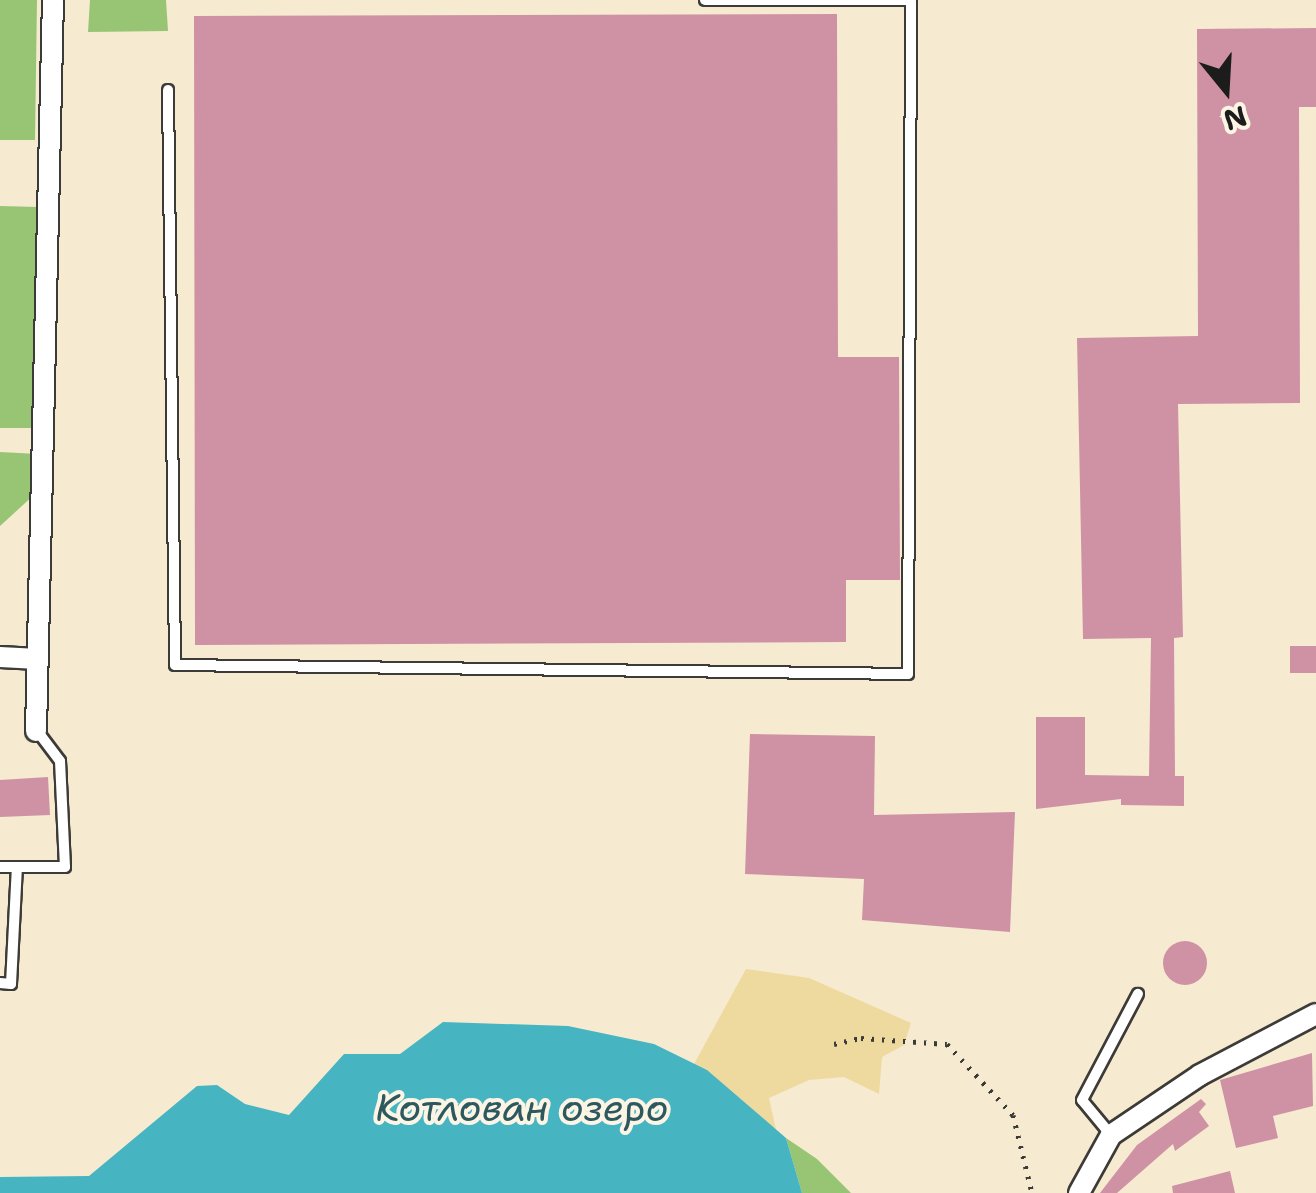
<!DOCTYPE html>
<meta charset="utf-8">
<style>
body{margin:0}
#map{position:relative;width:1316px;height:1193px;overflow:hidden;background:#f6ead1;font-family:"Shantell Sans",sans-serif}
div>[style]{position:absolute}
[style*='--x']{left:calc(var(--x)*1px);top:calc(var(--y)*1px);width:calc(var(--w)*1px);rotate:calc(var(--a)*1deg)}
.green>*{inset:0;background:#97c574}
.sand>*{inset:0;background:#eeda9e}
.water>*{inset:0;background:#46b5c1}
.building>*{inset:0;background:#ce92a4}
.round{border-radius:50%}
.path>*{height:5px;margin-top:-2.5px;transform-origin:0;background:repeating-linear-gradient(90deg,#3d3b37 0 2.5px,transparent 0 10.5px)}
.roads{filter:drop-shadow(2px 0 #3d3b37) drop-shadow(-2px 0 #3d3b37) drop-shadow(0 2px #3d3b37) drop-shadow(0 -2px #3d3b37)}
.service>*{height:10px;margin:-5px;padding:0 5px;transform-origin:5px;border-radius:5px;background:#fff}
.minor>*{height:20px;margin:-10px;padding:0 10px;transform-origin:10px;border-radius:10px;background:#fff}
span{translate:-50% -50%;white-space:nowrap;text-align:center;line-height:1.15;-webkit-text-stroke:8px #fcf5e5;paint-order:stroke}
.water-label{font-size:38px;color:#2d595e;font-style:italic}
.north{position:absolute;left:1176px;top:40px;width:100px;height:100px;-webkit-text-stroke:8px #fcf5e5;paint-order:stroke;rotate:162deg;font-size:28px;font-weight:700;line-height:40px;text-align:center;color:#1c1c1c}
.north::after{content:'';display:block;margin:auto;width:35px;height:45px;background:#1c1c1c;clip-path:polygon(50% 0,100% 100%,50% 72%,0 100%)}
</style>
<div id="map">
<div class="green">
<i style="clip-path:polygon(0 0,37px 0,35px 140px,0 140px)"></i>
<i style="clip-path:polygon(90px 0,166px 0,168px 31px,88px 32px)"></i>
<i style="clip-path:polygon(0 206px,38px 207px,32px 428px,0 428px)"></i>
<i style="clip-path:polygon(0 452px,38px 454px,35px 494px,0 526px)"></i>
<i style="clip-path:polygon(786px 1138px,817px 1159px,851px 1193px,802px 1193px)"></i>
</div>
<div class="sand">
<i style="clip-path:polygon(746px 969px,809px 978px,911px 1023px,904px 1045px,882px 1057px,879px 1094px,844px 1077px,809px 1080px,769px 1098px,776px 1130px,694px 1064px)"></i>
</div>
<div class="water">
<i style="clip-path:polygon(443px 1022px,568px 1026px,654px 1044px,707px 1070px,786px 1138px,802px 1193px,0 1193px,0 1177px,89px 1176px,197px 1086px,217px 1085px,245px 1104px,289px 1115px,344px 1054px,400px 1054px)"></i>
</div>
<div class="building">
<i style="clip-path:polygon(837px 14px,838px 357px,899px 357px,900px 580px,846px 580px,846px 642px,195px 645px,194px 16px)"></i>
<i style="clip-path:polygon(1316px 28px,1316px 107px,1299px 107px,1300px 403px,1178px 404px,1183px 637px,1174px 638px,1175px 776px,1184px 776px,1184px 806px,1121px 805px,1121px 799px,1036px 809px,1036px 717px,1085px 717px,1085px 775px,1149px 776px,1151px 638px,1083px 639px,1077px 338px,1198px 336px,1197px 29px)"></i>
<i style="clip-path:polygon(1290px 646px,1316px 646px,1316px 673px,1290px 673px)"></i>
<i style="clip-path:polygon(750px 734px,875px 736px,874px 815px,1015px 812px,1010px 932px,862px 920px,864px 879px,745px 874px)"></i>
<i style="clip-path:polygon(48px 777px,50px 815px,0 817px,0 780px)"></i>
<i class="round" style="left:1163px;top:941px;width:44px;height:44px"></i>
<i style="clip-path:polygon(1312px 1053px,1313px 1106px,1273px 1116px,1278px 1138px,1236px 1148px,1220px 1080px)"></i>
<i style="clip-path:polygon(1201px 1099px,1206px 1104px,1199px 1112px,1209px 1126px,1175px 1151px,1173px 1144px,1117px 1193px,1100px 1193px,1137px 1145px)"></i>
<i style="clip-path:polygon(1230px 1171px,1235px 1193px,1173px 1193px,1172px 1186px)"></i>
</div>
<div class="path">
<i style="--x:834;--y:1044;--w:28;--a:-13"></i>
<i style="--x:861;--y:1038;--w:86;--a:4"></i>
<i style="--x:947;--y:1044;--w:97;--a:47.1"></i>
<i style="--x:1013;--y:1115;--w:80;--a:76.3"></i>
</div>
<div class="roads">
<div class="service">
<i style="--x:705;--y:0;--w:206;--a:0"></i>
<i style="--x:168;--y:90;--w:575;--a:89.3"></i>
<i style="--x:175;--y:665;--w:733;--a:0.7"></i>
<i style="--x:908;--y:674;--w:672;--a:-89.74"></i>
<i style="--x:0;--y:867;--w:65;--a:0"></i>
<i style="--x:65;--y:867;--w:106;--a:-92.7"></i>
<i style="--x:60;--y:761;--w:38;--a:-127"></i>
<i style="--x:0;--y:983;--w:11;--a:5"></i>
<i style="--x:11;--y:984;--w:117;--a:-87.1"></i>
<i style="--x:1111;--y:1135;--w:45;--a:-129.6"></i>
<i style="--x:1082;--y:1100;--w:120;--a:-62.2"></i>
</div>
<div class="minor">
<i style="--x:0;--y:657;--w:38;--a:3"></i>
<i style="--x:36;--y:731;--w:731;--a:-88.67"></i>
<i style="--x:1079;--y:1193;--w:66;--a:-61.1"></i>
<i style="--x:1111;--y:1135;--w:107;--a:-34"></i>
<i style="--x:1200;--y:1075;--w:131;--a:-27.7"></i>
</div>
</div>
<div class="water-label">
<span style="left:522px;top:1108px">Котлован озеро</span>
</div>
<div class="north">N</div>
</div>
